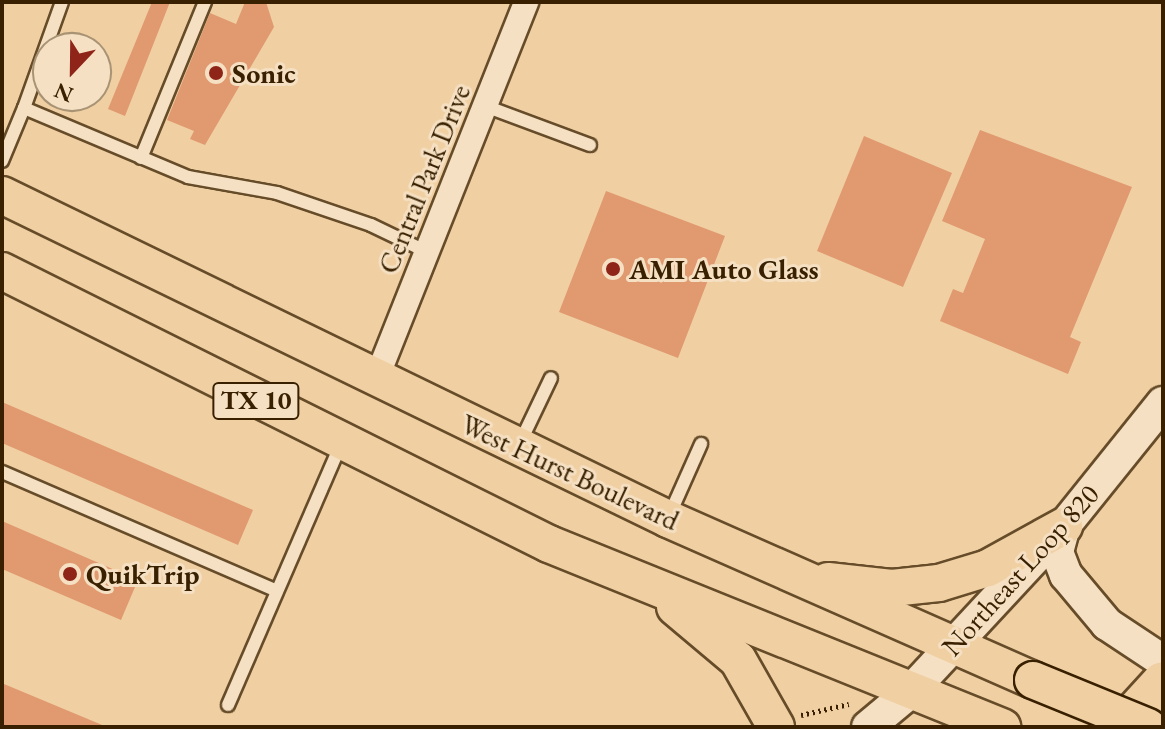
<!DOCTYPE html>
<style>
body{margin:0}
#map{position:relative;width:1165px;height:729px;overflow:hidden;background:#f0d0a3;font-family:"EB Garamond",serif}
div>[style]{position:absolute}
[style*='--x']{left:calc(var(--x)*1px);top:calc(var(--y)*1px);width:calc(var(--w)*1px);rotate:calc(var(--a)*1deg)}
.building>*{inset:0;background:#e1996f}
.path>*{height:5px;margin-top:-2.5px;transform-origin:0;background:repeating-linear-gradient(90deg,#382000 0 2px,transparent 0 6px)}
.roads{filter:drop-shadow(2px 0 #664c29) drop-shadow(-2px 0 #664c29) drop-shadow(0 2px #664c29) drop-shadow(0 -2px #664c29)}
.lane>*{height:12px;margin:-6px;padding:0 6px;transform-origin:6px;border-radius:6px;background:#f5e0c3}
.street>*{height:24px;margin:-12px;padding:0 12px;transform-origin:12px;border-radius:12px;background:#f5e0c3}
.secondary>*{height:32px;margin:-16px;padding:0 16px;transform-origin:16px;border-radius:16px;background:#f5e0c3}
.primary>*{height:36px;margin:-18px;padding:0 18px;transform-origin:18px;border-radius:18px;background:#f0d0a3}
.highway>*{height:42px;margin:-21px;padding:0 21px;transform-origin:21px;border-radius:21px;background:#f0d0a3}
.bridges{filter:drop-shadow(2px 0 #382000) drop-shadow(-2px 0 #382000) drop-shadow(0 2px #382000) drop-shadow(0 -2px #382000)}
.primary-bridge>*{height:36px;margin:-18px;padding:0 18px;transform-origin:18px;border-radius:18px;background:#f0d0a3}
.dots>*{width:22px;height:22px;translate:-50% -50%;box-sizing:border-box;border:4px solid #f5e0c3;border-radius:50%}
span{translate:-50% -50%;white-space:nowrap;text-align:center;line-height:1.15;-webkit-text-stroke:6px #f5e0c3;paint-order:stroke}
.shield-label span{padding:2px 6px;background:#f5e0c3;border:2px solid;border-radius:6px;-webkit-text-stroke-width:0}
.shield-label{font-size:26px;color:#382000;font-weight:700}
.poi-label{font-size:28px;color:#382000;font-weight:700}
.left{translate:0 -50%;text-align:left}
.street-label{font-size:28px;color:#382000}
.frame{position:absolute;inset:0;border:4px solid #382000;pointer-events:none}
.north{position:absolute;left:32px;top:32px;width:80px;height:80px;box-sizing:border-box;background:#f5e0c3;border:2px solid #a99375;border-radius:50%;rotate:202deg;font-size:22px;font-weight:700;line-height:32px;text-align:center;color:#382000}
.north::after{content:'';display:block;margin:auto;width:28px;height:36px;background:#8f2418;clip-path:polygon(50% 0,100% 100%,50% 72%,0 100%)}
</style>
<div id="map">
<div class="building">
<i style="clip-path:polygon(152px 2px,170px 2px,125px 116px,108px 109px)"></i>
<i style="clip-path:polygon(245px 2px,266px 2px,274px 27px,205px 145px,190px 139px,194px 131px,167px 120px,210px 13px,236px 24px)"></i>
<i style="clip-path:polygon(980px 130px,1132px 187px,1070px 337px,1081px 342px,1068px 374px,940px 321px,953px 289px,963px 293px,985px 239px,942px 221px)"></i>
<i style="clip-path:polygon(864px 136px,952px 173px,903px 287px,817px 251px)"></i>
<i style="clip-path:polygon(606px 191px,725px 236px,678px 358px,559px 312px)"></i>
<i style="clip-path:polygon(2px 402px,253px 510px,238px 545px,2px 443px)"></i>
<i style="clip-path:polygon(2px 521px,138px 580px,121px 620px,2px 569px)"></i>
<i style="clip-path:polygon(4px 684px,107px 727px,2px 727px)"></i>
</div>
<div class="path">
<i style="--x:801;--y:715;--w:49;--a:-12.9"></i>
</div>
<div class="roads">
<div class="lane">
<i style="--x:485;--y:106;--w:112;--a:20.4"></i>
<i style="--x:24;--y:108;--w:113;--a:-70.3"></i>
<i style="--x:141;--y:158;--w:169;--a:-67.7"></i>
<i style="--x:2;--y:161;--w:57;--a:-67.5"></i>
<i style="--x:24;--y:108;--w:178;--a:22.8"></i>
<i style="--x:188;--y:177;--w:90;--a:10.2"></i>
<i style="--x:277;--y:193;--w:99;--a:18.8"></i>
<i style="--x:371;--y:225;--w:62;--a:25.7"></i>
<i style="--x:519;--y:445;--w:74;--a:-64.5"></i>
<i style="--x:2;--y:472;--w:297;--a:23.4"></i>
<i style="--x:669;--y:516;--w:79;--a:-66"></i>
<i style="--x:228;--y:705;--w:284;--a:-66.6"></i>
</div>
<div class="street">
<i style="--x:377;--y:377;--w:404;--a:-68.3"></i>
</div>
<div class="secondary">
<i style="--x:1064;--y:526;--w:27;--a:105"></i>
<i style="--x:1057;--y:552;--w:25;--a:69"></i>
<i style="--x:1066;--y:575;--w:64;--a:50.1"></i>
<i style="--x:1107;--y:624;--w:67;--a:33.5"></i>
<i style="--x:868;--y:727;--w:55;--a:-39.8"></i>
<i style="--x:910;--y:692;--w:226;--a:-47.1"></i>
<i style="--x:1064;--y:526;--w:158;--a:-51.2"></i>
</div>
<div class="primary">
<i style="--x:2;--y:195;--w:741;--a:25.94"></i>
<i style="--x:668;--y:519;--w:399;--a:23.8"></i>
<i style="--x:2;--y:271;--w:611;--a:26.52"></i>
<i style="--x:549;--y:544;--w:489;--a:22"></i>
<i style="--x:828;--y:581;--w:64;--a:6.2"></i>
<i style="--x:892;--y:588;--w:47;--a:-6.1"></i>
<i style="--x:939;--y:583;--w:51;--a:-17"></i>
<i style="--x:988;--y:568;--w:87;--a:-28.9"></i>
<i style="--x:675;--y:607;--w:82;--a:40.1"></i>
<i style="--x:738;--y:660;--w:77;--a:60.4"></i>
</div>
<div class="highway">
<i style="--x:1123;--y:727;--w:59;--a:-47.7"></i>
</div>
</div>
<div class="bridges">
<div class="primary-bridge">
<i style="--x:1033;--y:680;--w:124;--a:22.2"></i>
</div>
</div>
<div class="dots">
<i style="left:216px;top:73px;background:#8f2418"></i>
<i style="left:613px;top:269px;background:#8f2418"></i>
<i style="left:70px;top:574px;background:#8f2418"></i>
</div>
<div class="shield-label">
<span style="left:256px;top:401px">TX 10</span>
</div>
<div class="poi-label">
<span class="left" style="left:232px;top:73px">Sonic</span>
<span class="left" style="left:629px;top:269px">AMI Auto Glass</span>
<span class="left" style="left:86px;top:574px">QuikTrip</span>
</div>
<div class="street-label">
<span style="left:424px;top:179px;rotate:-68deg">Central Park Drive</span>
<span style="left:570px;top:472px;rotate:25deg">West Hurst Boulevard</span>
<span style="left:1020px;top:570px;rotate:-48deg">Northeast Loop 820</span>
</div>
<div class="frame"></div>
<div class="north">N</div>
</div>
